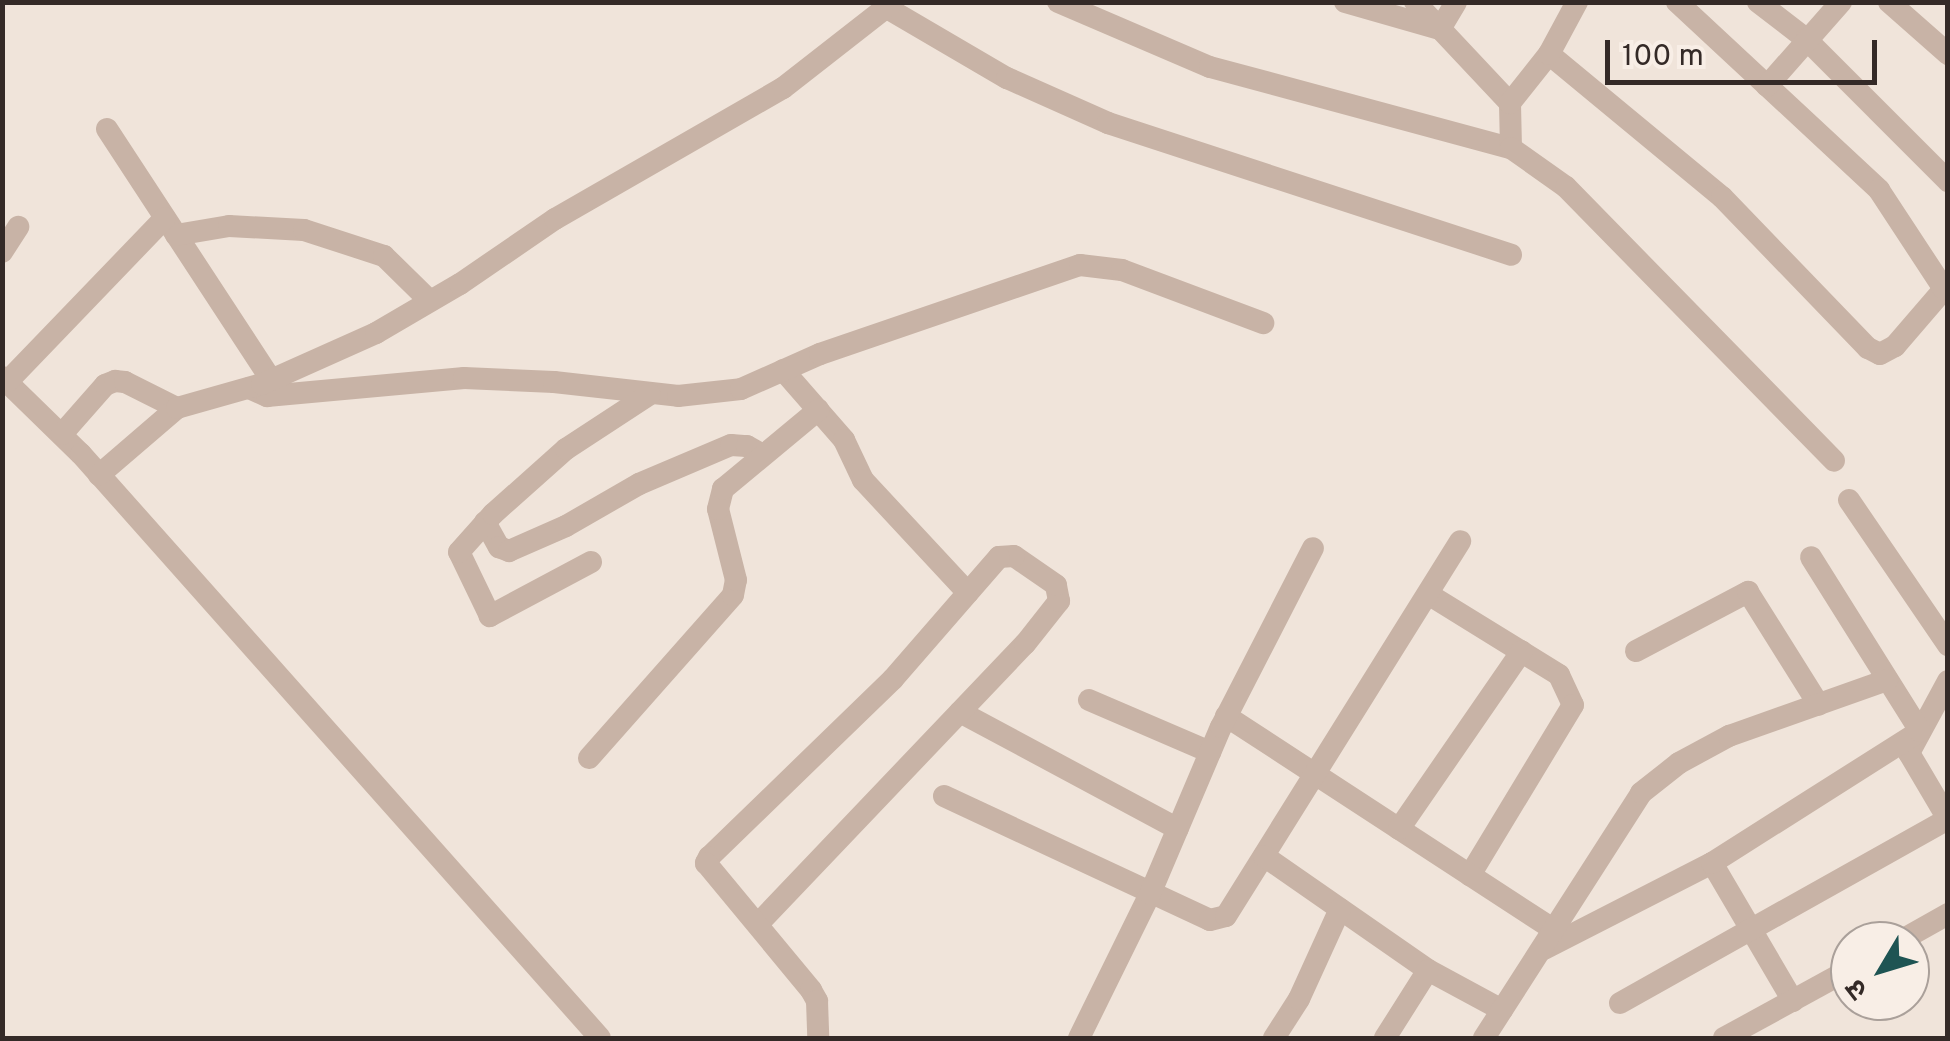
<!DOCTYPE html>
<meta charset="utf-8">
<style>
body{margin:0}
#map{position:relative;width:1950px;height:1041px;overflow:hidden;background:#f0e4da;font-family:Overpass,"Noto Sans Devanagari",sans-serif}
div>[style]{position:absolute}
[style*='--x']{left:calc(var(--x)*1px);top:calc(var(--y)*1px);width:calc(var(--w)*1px);rotate:calc(var(--a)*1deg)}
.minor>*{height:22px;margin:-11px;padding:0 11px;transform-origin:11px;border-radius:11px;background:#c8b3a6}
span{translate:-50% -50%;white-space:nowrap;text-align:center;line-height:1.15;-webkit-text-stroke:8px #f8eee6;paint-order:stroke}
.frame{position:absolute;inset:0;border:5px solid #342a27;pointer-events:none}
.north{position:absolute;left:1830px;top:921px;width:100px;height:100px;box-sizing:border-box;background:#f8eee6;border:2px solid #aaa09a;border-radius:50%;rotate:232deg;font-size:28px;font-weight:700;line-height:40px;text-align:center;color:#342a27}
.north::after{content:'';display:block;margin:auto;width:35px;height:45px;background:#1e5453;clip-path:polygon(50% 0,100% 100%,50% 72%,0 100%)}
.scale{position:absolute;left:1605px;top:40px;width:272px;height:45px;box-sizing:border-box;border:5px solid #342a27;border-top:0;padding-left:12px;font-size:30px;line-height:35px;white-space:nowrap;color:#342a27;-webkit-text-stroke:8px #f8eee6;paint-order:stroke}
</style>
<div id="map">
<div class="minor">
<i style="--x:1058;--y:2;--w:165;--a:23.2"></i>
<i style="--x:1210;--y:67;--w:312;--a:15.1"></i>
<i style="--x:1511;--y:148;--w:45;--a:-91.3"></i>
<i style="--x:1345;--y:2;--w:99;--a:15.9"></i>
<i style="--x:1440;--y:29;--w:31;--a:-59"></i>
<i style="--x:1415;--y:2;--w:139;--a:46.8"></i>
<i style="--x:1510;--y:103;--w:63;--a:-51.5"></i>
<i style="--x:1549;--y:54;--w:224;--a:39.6"></i>
<i style="--x:1722;--y:197;--w:210;--a:46"></i>
<i style="--x:1868;--y:348;--w:13;--a:27"></i>
<i style="--x:1880;--y:354;--w:17;--a:-28"></i>
<i style="--x:1895;--y:346;--w:75;--a:-49.3"></i>
<i style="--x:1944;--y:289;--w:5;--a:37"></i>
<i style="--x:1677;--y:2;--w:276;--a:42.9"></i>
<i style="--x:1879;--y:190;--w:118;--a:56.7"></i>
<i style="--x:1758;--y:2;--w:61;--a:37.6"></i>
<i style="--x:1806;--y:39;--w:201;--a:45"></i>
<i style="--x:1889;--y:2;--w:79;--a:41.4"></i>
<i style="--x:887;--y:8;--w:139;--a:30.3"></i>
<i style="--x:1007;--y:78;--w:111;--a:24"></i>
<i style="--x:1108;--y:123;--w:424;--a:18.1"></i>
<i style="--x:1549;--y:54;--w:59;--a:-61.7"></i>
<i style="--x:1767;--y:86;--w:112;--a:-48.6"></i>
<i style="--x:107;--y:129;--w:300;--a:56.8"></i>
<i style="--x:1511;--y:148;--w:67;--a:35.3"></i>
<i style="--x:1566;--y:187;--w:383;--a:45.6"></i>
<i style="--x:176;--y:235;--w:54;--a:-9.6"></i>
<i style="--x:229;--y:226;--w:75;--a:3.1"></i>
<i style="--x:304;--y:230;--w:84;--a:18"></i>
<i style="--x:384;--y:256;--w:64;--a:44.4"></i>
<i style="--x:2;--y:252;--w:30;--a:-57"></i>
<i style="--x:783;--y:370;--w:93;--a:48.9"></i>
<i style="--x:844;--y:440;--w:44;--a:64.6"></i>
<i style="--x:863;--y:480;--w:154;--a:47.1"></i>
<i style="--x:2;--y:377;--w:110;--a:44.3"></i>
<i style="--x:81;--y:454;--w:781;--a:48.37"></i>
<i style="--x:8;--y:381;--w:226;--a:-46.1"></i>
<i style="--x:249;--y:388;--w:20;--a:24"></i>
<i style="--x:267;--y:396;--w:198;--a:-5.2"></i>
<i style="--x:464;--y:378;--w:90;--a:2.5"></i>
<i style="--x:554;--y:382;--w:125;--a:6.4"></i>
<i style="--x:678;--y:396;--w:63;--a:-6.3"></i>
<i style="--x:741;--y:389;--w:86;--a:-23.9"></i>
<i style="--x:820;--y:354;--w:275;--a:-18.9"></i>
<i style="--x:1080;--y:265;--w:42;--a:6.8"></i>
<i style="--x:1122;--y:270;--w:151;--a:20.6"></i>
<i style="--x:62;--y:434;--w:65;--a:-48.7"></i>
<i style="--x:105;--y:385;--w:11;--a:-22"></i>
<i style="--x:115;--y:381;--w:10;--a:6"></i>
<i style="--x:125;--y:382;--w:58;--a:26.6"></i>
<i style="--x:99;--y:475;--w:103;--a:-40.7"></i>
<i style="--x:177;--y:408;--w:88;--a:-15.8"></i>
<i style="--x:262;--y:384;--w:125;--a:-24.1"></i>
<i style="--x:376;--y:333;--w:97;--a:-30.3"></i>
<i style="--x:460;--y:284;--w:115;--a:-34.4"></i>
<i style="--x:555;--y:219;--w:263;--a:-29.9"></i>
<i style="--x:783;--y:88;--w:140;--a:-38"></i>
<i style="--x:1849;--y:500;--w:176;--a:55.7"></i>
<i style="--x:485;--y:522;--w:29;--a:61"></i>
<i style="--x:499;--y:547;--w:11;--a:22"></i>
<i style="--x:509;--y:551;--w:62;--a:-23.7"></i>
<i style="--x:566;--y:526;--w:84;--a:-29.9"></i>
<i style="--x:639;--y:484;--w:100;--a:-23"></i>
<i style="--x:731;--y:445;--w:16;--a:4"></i>
<i style="--x:747;--y:446;--w:16;--a:30"></i>
<i style="--x:591;--y:562;--w:115;--a:151.9"></i>
<i style="--x:490;--y:616;--w:71;--a:-115.8"></i>
<i style="--x:459;--y:552;--w:51;--a:-48.2"></i>
<i style="--x:493;--y:514;--w:98;--a:-41.7"></i>
<i style="--x:566;--y:449;--w:100;--a:-33.2"></i>
<i style="--x:1428;--y:594;--w:154;--a:31.7"></i>
<i style="--x:1559;--y:675;--w:33;--a:65"></i>
<i style="--x:1573;--y:705;--w:199;--a:121.2"></i>
<i style="--x:1636;--y:651;--w:127;--a:-27.8"></i>
<i style="--x:1748;--y:592;--w:133;--a:57.9"></i>
<i style="--x:1948;--y:681;--w:82;--a:118.4"></i>
<i style="--x:1909;--y:753;--w:77;--a:59.4"></i>
<i style="--x:1089;--y:700;--w:132;--a:23.3"></i>
<i style="--x:960;--y:712;--w:247;--a:28.2"></i>
<i style="--x:1226;--y:716;--w:392;--a:33.1"></i>
<i style="--x:589;--y:758;--w:217;--a:-48.5"></i>
<i style="--x:733;--y:595;--w:15;--a:-79"></i>
<i style="--x:736;--y:580;--w:73;--a:-104.2"></i>
<i style="--x:718;--y:509;--w:21;--a:-76"></i>
<i style="--x:723;--y:489;--w:124;--a:-39.7"></i>
<i style="--x:944;--y:796;--w:293;--a:25"></i>
<i style="--x:1210;--y:920;--w:16;--a:-14"></i>
<i style="--x:1226;--y:916;--w:442;--a:-58"></i>
<i style="--x:1399;--y:829;--w:216;--a:-55.4"></i>
<i style="--x:1264;--y:856;--w:200;--a:34.8"></i>
<i style="--x:1428;--y:970;--w:84;--a:28.4"></i>
<i style="--x:758;--y:924;--w:387;--a:-46.4"></i>
<i style="--x:1025;--y:644;--w:55;--a:-51.7"></i>
<i style="--x:1059;--y:601;--w:16;--a:-101"></i>
<i style="--x:1056;--y:585;--w:51;--a:-145.4"></i>
<i style="--x:1014;--y:556;--w:15;--a:176"></i>
<i style="--x:999;--y:557;--w:162;--a:131"></i>
<i style="--x:893;--y:679;--w:256;--a:135.9"></i>
<i style="--x:709;--y:857;--w:7;--a:117"></i>
<i style="--x:706;--y:863;--w:165;--a:50.4"></i>
<i style="--x:811;--y:990;--w:13;--a:61"></i>
<i style="--x:817;--y:1001;--w:37;--a:88"></i>
<i style="--x:1900;--y:941;--w:55;--a:-29.4"></i>
<i style="--x:1544;--y:949;--w:189;--a:-27.1"></i>
<i style="--x:1793;--y:1001;--w:160;--a:-120.4"></i>
<i style="--x:1712;--y:863;--w:246;--a:-32.4"></i>
<i style="--x:1920;--y:731;--w:205;--a:-122.1"></i>
<i style="--x:1620;--y:1003;--w:374;--a:-29.3"></i>
<i style="--x:1079;--y:1038;--w:161;--a:-63.8"></i>
<i style="--x:1150;--y:894;--w:181;--a:-67"></i>
<i style="--x:1221;--y:727;--w:201;--a:-62.8"></i>
<i style="--x:1274;--y:1038;--w:46;--a:-57.3"></i>
<i style="--x:1299;--y:999;--w:99;--a:-65.5"></i>
<i style="--x:1385;--y:1038;--w:80;--a:-57.7"></i>
<i style="--x:1484;--y:1038;--w:291;--a:-57.3"></i>
<i style="--x:1641;--y:793;--w:48;--a:-38.3"></i>
<i style="--x:1679;--y:763;--w:57;--a:-28.4"></i>
<i style="--x:1729;--y:736;--w:168;--a:-19.5"></i>
<i style="--x:1724;--y:1038;--w:144;--a:-28.7"></i>
</div>
<div class="frame"></div>
<div class="north">उ</div>
<div class="scale">100 m</div>
</div>
